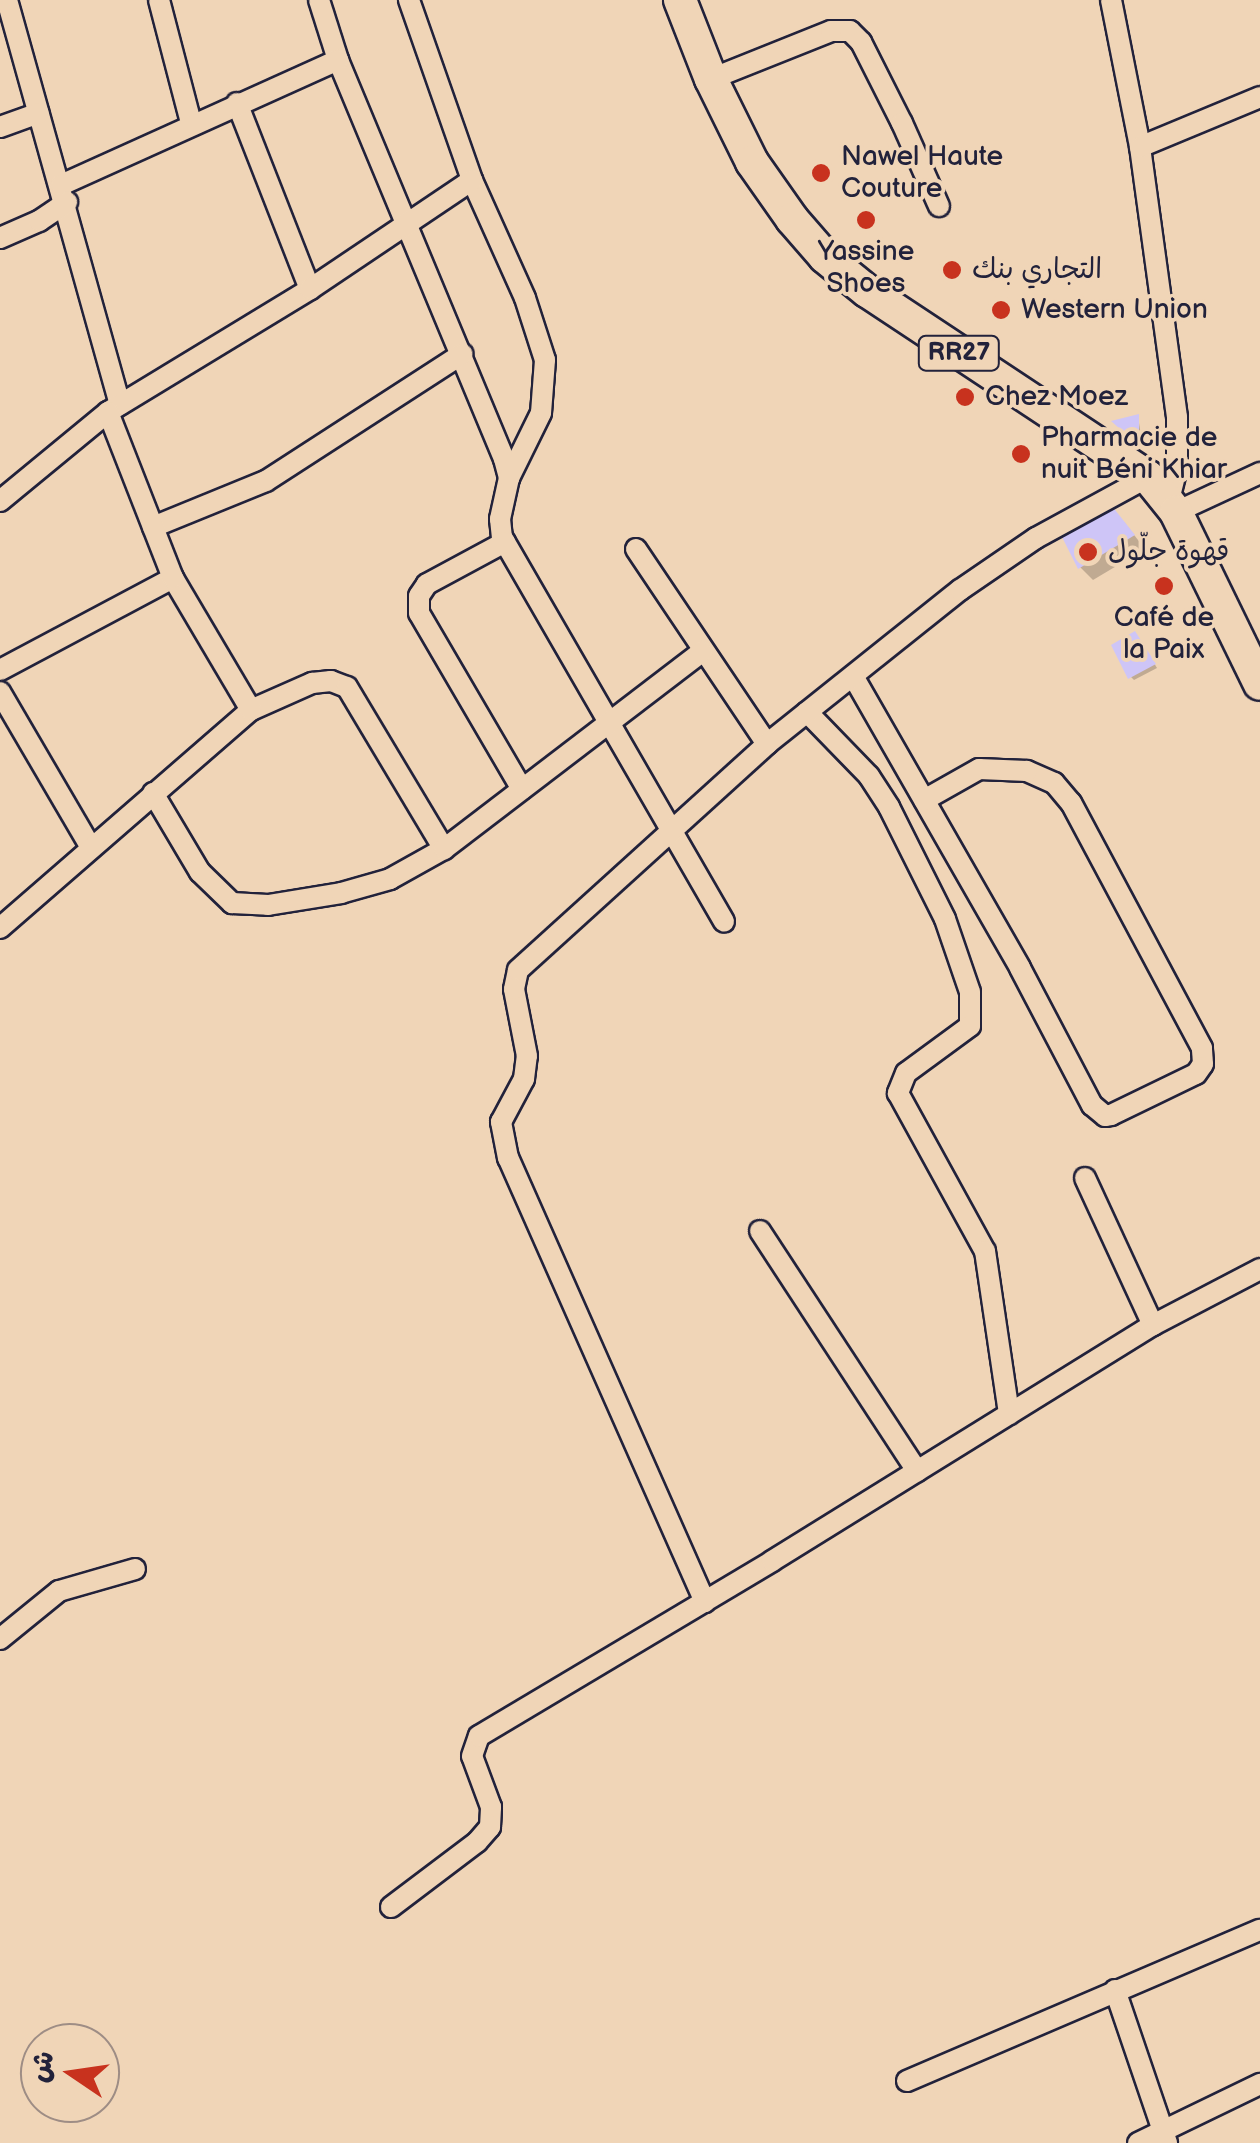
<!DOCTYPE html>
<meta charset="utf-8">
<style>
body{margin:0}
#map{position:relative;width:1260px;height:2143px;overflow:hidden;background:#f0d5b7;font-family:"Balsamiq Sans","Playpen Sans Arabic",sans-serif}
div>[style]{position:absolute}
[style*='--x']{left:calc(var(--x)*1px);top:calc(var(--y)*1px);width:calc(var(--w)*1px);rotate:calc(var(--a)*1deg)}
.shadow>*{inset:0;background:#0003}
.building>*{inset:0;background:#cec5f7}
.roads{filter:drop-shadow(2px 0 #22223b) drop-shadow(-2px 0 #22223b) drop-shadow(0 2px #22223b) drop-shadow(0 -2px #22223b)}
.minor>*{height:20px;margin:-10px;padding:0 10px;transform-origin:10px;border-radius:10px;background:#f0d5b7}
.primary>*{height:32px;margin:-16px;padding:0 16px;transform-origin:16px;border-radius:16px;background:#f0d5b7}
.dots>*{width:28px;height:28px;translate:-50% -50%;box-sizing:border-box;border:5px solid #f0d5b7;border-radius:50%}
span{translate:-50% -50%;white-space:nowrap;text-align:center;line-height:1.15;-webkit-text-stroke:8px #f0d5b7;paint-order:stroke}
.shield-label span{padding:2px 8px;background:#f0d5b7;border:2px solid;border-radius:8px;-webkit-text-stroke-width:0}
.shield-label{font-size:25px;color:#22223b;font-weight:700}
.poi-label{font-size:28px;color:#22223b}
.left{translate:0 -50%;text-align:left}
.north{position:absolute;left:20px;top:2023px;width:100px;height:100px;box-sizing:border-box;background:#f0d5b7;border:2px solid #9e8d85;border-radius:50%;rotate:283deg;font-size:28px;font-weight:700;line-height:40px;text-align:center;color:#22223b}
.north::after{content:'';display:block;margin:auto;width:35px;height:45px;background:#c8321e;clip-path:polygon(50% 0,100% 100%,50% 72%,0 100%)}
</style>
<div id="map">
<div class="shadow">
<i style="clip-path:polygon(1138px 417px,1141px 435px,1134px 439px,1116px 423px)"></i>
<i style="clip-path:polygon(1124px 522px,1145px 549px,1093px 580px,1080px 567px)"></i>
<i style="clip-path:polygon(1138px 637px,1157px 668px,1134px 680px,1131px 677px)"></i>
</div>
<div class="building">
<i style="clip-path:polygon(1139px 414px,1139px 432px,1129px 437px,1111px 421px)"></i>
<i style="clip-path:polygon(1112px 506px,1135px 535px,1078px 569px,1060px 533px)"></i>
<i style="clip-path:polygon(1135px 631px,1156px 664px,1128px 679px,1111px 645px)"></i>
</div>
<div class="roads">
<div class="minor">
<i style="--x:7;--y:0;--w:420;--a:74.4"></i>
<i style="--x:159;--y:0;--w:127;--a:75.4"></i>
<i style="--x:319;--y:0;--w:63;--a:72.4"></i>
<i style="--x:338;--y:60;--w:432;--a:67.4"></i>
<i style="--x:504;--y:459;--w:20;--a:75"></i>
<i style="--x:509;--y:478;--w:42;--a:102.4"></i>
<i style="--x:500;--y:519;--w:18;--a:84"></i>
<i style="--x:502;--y:537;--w:444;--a:60"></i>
<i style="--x:409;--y:0;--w:191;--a:70.7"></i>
<i style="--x:472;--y:180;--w:129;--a:65.8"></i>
<i style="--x:525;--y:298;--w:65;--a:72.1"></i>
<i style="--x:545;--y:360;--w:53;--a:94.3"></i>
<i style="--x:541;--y:413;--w:72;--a:116.2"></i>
<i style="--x:1111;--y:0;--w:150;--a:78.8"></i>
<i style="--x:1140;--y:147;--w:273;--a:82.2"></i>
<i style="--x:1177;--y:417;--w:51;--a:90"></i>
<i style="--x:1177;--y:468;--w:33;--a:104"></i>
<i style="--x:711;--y:79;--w:129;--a:-21.8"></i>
<i style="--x:831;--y:31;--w:19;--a:0"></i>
<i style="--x:850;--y:31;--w:16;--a:45"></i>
<i style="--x:861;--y:42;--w:91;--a:63.2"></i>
<i style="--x:902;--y:123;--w:91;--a:66"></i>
<i style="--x:237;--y:103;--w:200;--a:68.6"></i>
<i style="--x:0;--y:127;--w:41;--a:-19.7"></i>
<i style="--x:1140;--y:147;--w:130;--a:-22.6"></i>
<i style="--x:61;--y:185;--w:304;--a:-24.3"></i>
<i style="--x:0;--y:238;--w:43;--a:-23.6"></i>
<i style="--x:39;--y:221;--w:34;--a:-34"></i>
<i style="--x:0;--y:501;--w:140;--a:-39.5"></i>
<i style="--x:108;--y:412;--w:237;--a:-31.3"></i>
<i style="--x:310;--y:289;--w:195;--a:-33.9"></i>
<i style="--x:1176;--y:512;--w:93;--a:-24.9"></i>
<i style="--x:153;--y:527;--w:122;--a:-22.2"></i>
<i style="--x:266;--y:481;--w:234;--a:-32.9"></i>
<i style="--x:505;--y:542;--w:89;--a:151.7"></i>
<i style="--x:427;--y:584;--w:14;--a:124"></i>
<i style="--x:419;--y:596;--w:17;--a:90"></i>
<i style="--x:419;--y:613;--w:204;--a:59.7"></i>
<i style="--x:636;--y:549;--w:235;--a:56.1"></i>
<i style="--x:0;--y:670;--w:196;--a:-28"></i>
<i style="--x:853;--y:676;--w:336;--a:60.2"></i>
<i style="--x:1020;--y:968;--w:155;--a:62.3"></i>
<i style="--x:1092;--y:1105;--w:17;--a:40"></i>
<i style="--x:1105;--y:1116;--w:6;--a:-9"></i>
<i style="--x:1111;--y:1115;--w:94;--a:-25.8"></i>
<i style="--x:1196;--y:1074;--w:12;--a:-55"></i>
<i style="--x:1203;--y:1064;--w:16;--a:-94"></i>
<i style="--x:1202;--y:1048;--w:278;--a:-118.1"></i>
<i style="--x:1071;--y:803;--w:26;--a:-130"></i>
<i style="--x:1054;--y:783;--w:30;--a:-156"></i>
<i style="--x:1027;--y:771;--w:48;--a:-177.6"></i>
<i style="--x:979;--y:769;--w:63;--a:150.6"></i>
<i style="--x:0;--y:692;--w:178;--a:59.7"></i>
<i style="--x:251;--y:710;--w:67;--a:-23.9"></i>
<i style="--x:312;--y:683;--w:19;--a:-6"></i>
<i style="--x:331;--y:681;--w:17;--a:21"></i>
<i style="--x:347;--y:687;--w:189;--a:59.1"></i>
<i style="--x:807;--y:712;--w:89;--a:45.9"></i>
<i style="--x:869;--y:776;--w:37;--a:57"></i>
<i style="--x:889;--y:807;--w:125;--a:63.4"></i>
<i style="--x:945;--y:919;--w:77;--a:71.1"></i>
<i style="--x:970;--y:992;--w:34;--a:90"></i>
<i style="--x:970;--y:1026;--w:79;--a:143.7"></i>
<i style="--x:906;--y:1073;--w:22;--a:112"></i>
<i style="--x:898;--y:1093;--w:180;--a:61.2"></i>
<i style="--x:985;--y:1251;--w:165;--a:81.6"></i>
<i style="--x:153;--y:793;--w:92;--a:59.3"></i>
<i style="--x:200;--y:872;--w:45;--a:44.1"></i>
<i style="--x:232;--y:903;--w:36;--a:3"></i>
<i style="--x:268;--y:905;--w:74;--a:-9.3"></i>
<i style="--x:341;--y:893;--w:51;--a:-15.9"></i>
<i style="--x:390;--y:879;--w:62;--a:-29.1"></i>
<i style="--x:444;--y:849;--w:325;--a:-37.4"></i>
<i style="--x:0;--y:928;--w:332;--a:-41"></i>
<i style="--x:251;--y:710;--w:153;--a:-120.6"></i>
<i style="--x:173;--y:578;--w:178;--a:-111.4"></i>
<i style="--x:1085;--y:1178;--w:162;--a:65.2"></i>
<i style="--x:760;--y:1231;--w:287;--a:56.8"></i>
<i style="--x:705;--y:1602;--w:486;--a:-113.9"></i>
<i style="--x:508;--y:1158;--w:37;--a:-101"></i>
<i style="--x:501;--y:1122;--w:49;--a:-61.9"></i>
<i style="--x:524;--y:1079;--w:23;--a:-83"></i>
<i style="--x:527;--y:1056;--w:68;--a:-101"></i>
<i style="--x:514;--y:989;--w:19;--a:-78"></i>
<i style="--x:518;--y:970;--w:336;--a:-42.2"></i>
<i style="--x:767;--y:744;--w:247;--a:-38.6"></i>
<i style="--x:960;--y:590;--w:92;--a:-34.4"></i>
<i style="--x:1036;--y:538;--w:128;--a:-28.6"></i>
<i style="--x:0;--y:1639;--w:76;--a:-39.1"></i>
<i style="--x:59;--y:1591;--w:79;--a:-16.1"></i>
<i style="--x:391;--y:1907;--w:108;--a:-37.1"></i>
<i style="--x:477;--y:1842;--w:20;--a:-49"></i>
<i style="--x:490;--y:1827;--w:20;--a:-87"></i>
<i style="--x:491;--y:1807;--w:54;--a:-110.4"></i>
<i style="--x:472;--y:1756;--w:21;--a:-71"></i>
<i style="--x:479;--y:1736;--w:341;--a:-30.8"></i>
<i style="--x:772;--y:1561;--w:448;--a:-31.8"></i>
<i style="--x:1153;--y:1325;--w:121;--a:-27.6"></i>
<i style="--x:1115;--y:1990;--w:162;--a:71.2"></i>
<i style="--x:907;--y:2081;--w:384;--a:-23.2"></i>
<i style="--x:1138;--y:2143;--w:136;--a:-25.8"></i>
</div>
<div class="primary">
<i style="--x:680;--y:0;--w:85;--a:68.6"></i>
<i style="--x:711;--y:79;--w:93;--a:63.7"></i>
<i style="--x:752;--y:162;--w:70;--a:54.9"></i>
<i style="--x:792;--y:219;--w:50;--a:49"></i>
<i style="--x:825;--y:257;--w:54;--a:39"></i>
<i style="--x:867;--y:291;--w:337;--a:33.5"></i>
<i style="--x:1148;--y:477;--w:45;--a:51.3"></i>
<i style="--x:1176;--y:512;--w:191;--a:64"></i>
</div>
</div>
<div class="dots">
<i style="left:821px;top:173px;background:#c8321e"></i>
<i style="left:866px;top:220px;background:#c8321e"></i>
<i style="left:952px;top:270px;background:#c8321e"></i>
<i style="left:1001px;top:310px;background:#c8321e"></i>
<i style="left:965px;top:397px;background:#c8321e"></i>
<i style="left:1021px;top:454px;background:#c8321e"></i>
<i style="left:1088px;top:552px;background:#c8321e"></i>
<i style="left:1164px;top:586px;background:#c8321e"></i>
</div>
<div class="shield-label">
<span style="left:959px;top:353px">RR27</span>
</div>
<div class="poi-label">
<span class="left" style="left:841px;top:173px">Nawel Haute<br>Couture</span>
<span style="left:866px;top:268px">Yassine<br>Shoes</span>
<span class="left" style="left:972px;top:270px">التجاري بنك</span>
<span class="left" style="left:1021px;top:310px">Western Union</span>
<span class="left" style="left:985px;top:397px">Chez Moez</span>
<span class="left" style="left:1041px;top:454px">Pharmacie de<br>nuit Béni Khiar</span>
<span class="left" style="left:1108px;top:552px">قهوة جلّول</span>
<span style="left:1164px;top:634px">Café de<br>la Paix</span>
</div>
<div class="north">ش</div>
</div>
